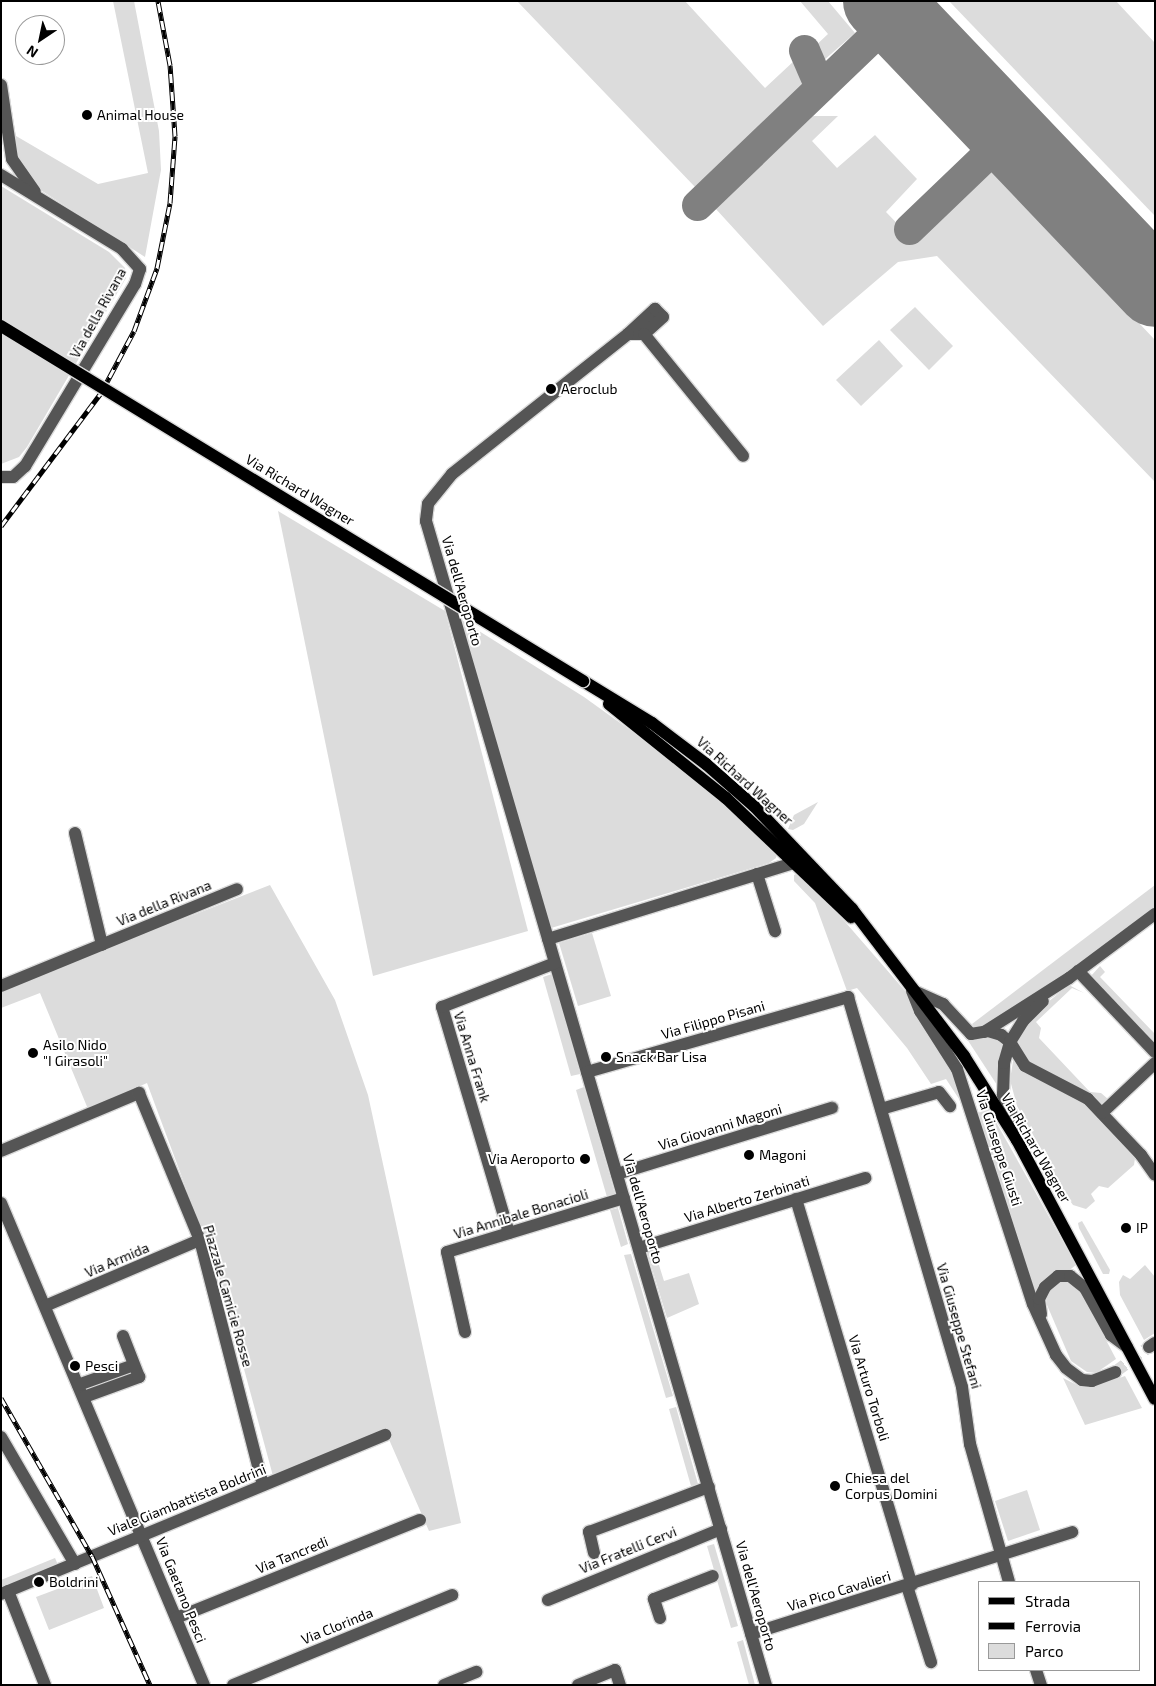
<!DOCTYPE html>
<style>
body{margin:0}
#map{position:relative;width:1156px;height:1686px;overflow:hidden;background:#fff;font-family:"Exo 2",sans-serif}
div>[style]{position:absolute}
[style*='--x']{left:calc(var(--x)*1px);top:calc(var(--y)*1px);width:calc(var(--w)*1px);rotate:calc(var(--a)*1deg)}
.green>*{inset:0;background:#dcdcdc}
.taxiway>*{height:31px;margin:-15.5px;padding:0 15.5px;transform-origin:15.5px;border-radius:15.5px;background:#808080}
.runway>*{height:78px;margin:-39px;padding:0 39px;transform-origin:39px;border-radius:39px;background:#808080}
.minor-tunnel>*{height:12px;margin-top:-6px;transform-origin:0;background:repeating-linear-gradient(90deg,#d9d9d9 0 12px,transparent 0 18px)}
.roads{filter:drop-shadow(1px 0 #dbdbdb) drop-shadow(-1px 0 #dbdbdb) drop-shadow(0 1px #dbdbdb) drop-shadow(0 -1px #dbdbdb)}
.minor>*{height:12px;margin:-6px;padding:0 6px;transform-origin:6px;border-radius:6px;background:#555}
.major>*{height:12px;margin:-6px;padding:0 6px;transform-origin:6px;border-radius:6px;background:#000}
.rail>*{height:5px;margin-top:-2.5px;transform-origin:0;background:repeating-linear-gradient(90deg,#fff 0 9px,#000 0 18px);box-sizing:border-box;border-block:1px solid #000}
.bridges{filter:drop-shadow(1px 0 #dbdbdb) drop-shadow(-1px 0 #dbdbdb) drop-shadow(0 1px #dbdbdb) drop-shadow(0 -1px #dbdbdb)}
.major-bridge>*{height:12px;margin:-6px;padding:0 6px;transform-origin:6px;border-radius:6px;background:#000}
.dots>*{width:14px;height:14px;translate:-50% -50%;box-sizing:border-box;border:2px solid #fff;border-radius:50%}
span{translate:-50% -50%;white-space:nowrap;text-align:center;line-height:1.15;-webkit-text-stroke:4px #fff;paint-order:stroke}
.poi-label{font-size:14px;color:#000}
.left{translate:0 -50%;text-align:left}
.right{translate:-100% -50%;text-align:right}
.street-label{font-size:14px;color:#000}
.frame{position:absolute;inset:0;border:2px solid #000;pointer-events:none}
.legend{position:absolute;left:978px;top:1581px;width:162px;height:90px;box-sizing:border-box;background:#fff;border:1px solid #999;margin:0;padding:6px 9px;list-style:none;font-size:15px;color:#000}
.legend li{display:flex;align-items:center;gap:10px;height:25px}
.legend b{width:25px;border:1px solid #999}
.north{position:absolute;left:15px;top:15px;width:50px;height:50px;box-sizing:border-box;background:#fff;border:1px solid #999;border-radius:50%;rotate:214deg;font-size:14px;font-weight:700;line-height:20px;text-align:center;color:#000}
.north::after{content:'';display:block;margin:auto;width:18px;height:22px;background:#000;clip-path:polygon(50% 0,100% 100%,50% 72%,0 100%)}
</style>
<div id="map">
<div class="green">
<i style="clip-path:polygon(113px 1px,134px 1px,159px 131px,161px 170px,145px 257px,39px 189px,23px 170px,11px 133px,98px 184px,148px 173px)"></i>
<i style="clip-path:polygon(517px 1px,685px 1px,765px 88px,795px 60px,805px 86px,695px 187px)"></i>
<i style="clip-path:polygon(800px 1px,828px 1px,855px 33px,823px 61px,812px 49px,828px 34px)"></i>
<i style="clip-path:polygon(949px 1px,1116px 1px,1155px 43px,1155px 216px)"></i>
<i style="clip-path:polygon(813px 116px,838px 116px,812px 141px,837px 168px,875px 135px,917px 179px,886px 212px,914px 241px,991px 166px,1155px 340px,1155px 482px,937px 256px,898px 262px,823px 326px,715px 208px)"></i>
<i style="clip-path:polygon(1px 186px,109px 252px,125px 268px,126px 278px,27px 447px,19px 457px,1px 464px)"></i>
<i style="clip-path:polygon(915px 307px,953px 346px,929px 370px,890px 330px)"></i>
<i style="clip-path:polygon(879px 340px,903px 366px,861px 406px,836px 380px)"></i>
<i style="clip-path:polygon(278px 511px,445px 611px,528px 931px,373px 976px)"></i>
<i style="clip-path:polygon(460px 619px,584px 697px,694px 776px,777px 852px,776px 858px,769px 863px,551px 928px)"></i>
<i style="clip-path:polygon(818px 802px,804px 824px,793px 830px,788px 829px,794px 815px)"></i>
<i style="clip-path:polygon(798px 873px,807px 878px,906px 992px,953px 1066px,961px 1102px,946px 1079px,931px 1084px,907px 1048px,857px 988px,847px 991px,815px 903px,794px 881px,794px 875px)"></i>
<i style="clip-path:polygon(270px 885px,335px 1000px,368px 1095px,461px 1523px,429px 1531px,384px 1428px,273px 1476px,219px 1277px,147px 1083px,88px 1109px,40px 993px,1px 1008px,1px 990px)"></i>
<i style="clip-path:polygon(1155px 885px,1155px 909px,1112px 942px,992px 1023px,975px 1028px,972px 1024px)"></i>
<i style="clip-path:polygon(592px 933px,611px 996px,578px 1006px,559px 943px)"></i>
<i style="clip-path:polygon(1100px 966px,1105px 972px,1100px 977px,1155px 1034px,1155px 1043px,1091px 976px)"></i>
<i style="clip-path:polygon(552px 974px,580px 1074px,571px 1076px,543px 977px)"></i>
<i style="clip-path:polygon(1069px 985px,1084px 993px,1072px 988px,1036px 1022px,1041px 1028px,1039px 1038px,1090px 1092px,1101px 1093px,1108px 1099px,1102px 1104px,1030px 1065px,1019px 1055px,1016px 1038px,1043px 1006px)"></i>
<i style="clip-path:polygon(965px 1036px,991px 1036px,1003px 1043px,997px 1085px)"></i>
<i style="clip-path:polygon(1014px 1055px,1082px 1099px,1135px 1158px,1134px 1165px,1108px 1188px,1099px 1186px,1091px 1194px,1095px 1201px,1086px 1209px,1073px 1205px,1068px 1198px,1017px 1106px,1010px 1080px)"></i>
<i style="clip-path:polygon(584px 1087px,615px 1194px,607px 1197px,576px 1090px)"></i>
<i style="clip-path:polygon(982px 1107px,988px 1108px,996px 1122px,1076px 1265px,1037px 1295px,978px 1115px)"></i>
<i style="clip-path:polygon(618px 1208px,628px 1244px,621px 1247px,610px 1210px)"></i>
<i style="clip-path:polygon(1082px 1221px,1110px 1270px,1109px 1274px,1103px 1274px,1079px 1228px,1078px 1223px)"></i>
<i style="clip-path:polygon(654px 1249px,664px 1281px,689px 1273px,699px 1304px,667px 1318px,647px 1252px)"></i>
<i style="clip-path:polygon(631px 1254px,673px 1396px,666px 1398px,624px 1255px)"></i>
<i style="clip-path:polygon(1145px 1265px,1155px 1277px,1155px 1333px,1144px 1340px,1120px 1295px,1119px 1282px,1123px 1275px,1130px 1279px)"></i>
<i style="clip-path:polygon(1061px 1280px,1076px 1283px,1116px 1359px,1096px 1373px,1087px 1372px,1071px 1361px,1047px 1305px,1047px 1291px)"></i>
<i style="clip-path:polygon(1125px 1376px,1142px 1408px,1085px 1425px,1063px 1378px,1079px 1386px,1091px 1388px)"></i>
<i style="clip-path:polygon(676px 1407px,698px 1484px,691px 1486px,669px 1409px)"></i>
<i style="clip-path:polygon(1027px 1490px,1040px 1530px,1008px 1541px,995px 1501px)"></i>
<i style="clip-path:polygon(714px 1544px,738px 1626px,731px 1628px,707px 1546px)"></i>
<i style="clip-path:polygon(55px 1558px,58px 1565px,1px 1588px,1px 1580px)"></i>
<i style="clip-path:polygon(92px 1576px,104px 1608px,49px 1630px,36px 1597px)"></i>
<i style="clip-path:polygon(743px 1640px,755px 1685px,749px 1685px,737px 1642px)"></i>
</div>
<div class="taxiway">
<i style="--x:804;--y:50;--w:40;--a:66.6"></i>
<i style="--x:697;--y:205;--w:274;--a:-43.8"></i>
<i style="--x:909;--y:229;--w:137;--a:-43.8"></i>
</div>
<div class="runway">
<i style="--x:882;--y:1;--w:396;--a:46.4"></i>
</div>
<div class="minor-tunnel">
<i style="--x:1115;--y:1372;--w:42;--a:-36.3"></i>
</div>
<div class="roads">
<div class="minor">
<i style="--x:1;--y:85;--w:75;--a:81.5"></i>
<i style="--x:12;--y:159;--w:40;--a:55.1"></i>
<i style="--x:1;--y:175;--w:142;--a:31.4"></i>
<i style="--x:122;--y:249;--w:27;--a:48"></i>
<i style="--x:140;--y:269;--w:16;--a:108"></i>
<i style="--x:135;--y:284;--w:213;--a:121.1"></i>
<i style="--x:25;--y:466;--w:16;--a:137"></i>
<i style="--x:13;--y:477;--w:12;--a:180"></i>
<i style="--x:628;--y:334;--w:37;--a:-43"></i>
<i style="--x:655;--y:309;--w:11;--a:45"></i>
<i style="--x:663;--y:317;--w:25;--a:138"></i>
<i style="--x:644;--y:334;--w:16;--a:180"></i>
<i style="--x:628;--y:334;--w:225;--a:141.5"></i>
<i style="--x:452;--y:474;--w:38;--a:129"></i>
<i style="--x:428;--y:504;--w:17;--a:97"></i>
<i style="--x:426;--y:521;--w:1213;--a:73.72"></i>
<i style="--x:644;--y:334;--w:157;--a:50.9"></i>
<i style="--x:75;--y:833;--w:115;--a:76.4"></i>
<i style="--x:757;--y:874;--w:60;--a:72.5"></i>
<i style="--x:548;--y:939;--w:257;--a:-17.2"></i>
<i style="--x:1078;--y:971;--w:112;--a:46.5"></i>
<i style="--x:1;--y:986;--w:255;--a:-22.3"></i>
<i style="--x:912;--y:991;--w:22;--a:68"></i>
<i style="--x:920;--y:1011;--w:69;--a:57.5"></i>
<i style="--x:957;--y:1069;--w:247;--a:72.1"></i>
<i style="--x:1033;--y:1304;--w:56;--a:65.7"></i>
<i style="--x:1056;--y:1355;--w:16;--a:52"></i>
<i style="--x:1066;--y:1368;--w:20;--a:37"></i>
<i style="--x:1082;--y:1380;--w:10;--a:6"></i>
<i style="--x:1092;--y:1381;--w:25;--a:-21"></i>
<i style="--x:916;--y:992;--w:30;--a:24"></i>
<i style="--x:943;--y:1004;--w:41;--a:47"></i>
<i style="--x:971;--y:1034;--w:17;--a:-10"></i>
<i style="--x:988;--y:1031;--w:14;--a:17"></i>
<i style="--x:1001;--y:1035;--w:11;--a:38"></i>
<i style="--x:1010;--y:1042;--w:28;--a:58"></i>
<i style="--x:1025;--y:1066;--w:71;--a:27.6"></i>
<i style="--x:1088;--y:1099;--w:77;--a:46.6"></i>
<i style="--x:1141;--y:1155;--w:24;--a:55"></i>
<i style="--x:984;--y:1032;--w:101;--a:-32.4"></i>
<i style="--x:1069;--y:978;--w:107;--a:-36.7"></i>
<i style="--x:587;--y:1072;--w:272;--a:-16"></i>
<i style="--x:848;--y:997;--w:406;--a:73.7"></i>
<i style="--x:962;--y:1387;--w:58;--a:82"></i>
<i style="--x:970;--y:1444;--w:143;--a:74.2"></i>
<i style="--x:881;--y:1109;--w:60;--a:-16.3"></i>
<i style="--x:939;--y:1092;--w:18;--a:52"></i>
<i style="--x:1102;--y:1113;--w:73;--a:-43.3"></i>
<i style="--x:1017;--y:1140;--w:18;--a:-96"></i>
<i style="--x:1015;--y:1122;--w:30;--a:-114"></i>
<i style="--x:1003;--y:1095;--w:32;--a:-88"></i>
<i style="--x:1004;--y:1063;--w:22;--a:-74"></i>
<i style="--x:1010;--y:1042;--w:25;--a:-58"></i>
<i style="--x:1023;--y:1021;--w:28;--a:-45"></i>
<i style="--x:1;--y:1151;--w:150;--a:-22.8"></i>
<i style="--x:139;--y:1093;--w:159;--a:67.5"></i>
<i style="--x:200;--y:1240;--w:253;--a:75.6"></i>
<i style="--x:617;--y:1174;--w:225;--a:-17.1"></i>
<i style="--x:796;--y:1199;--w:403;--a:73.3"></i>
<i style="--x:1;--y:1203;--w:523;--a:67.16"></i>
<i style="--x:509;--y:1233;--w:236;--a:-106.5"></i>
<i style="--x:442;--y:1007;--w:121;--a:-21.3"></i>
<i style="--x:639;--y:1248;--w:237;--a:-17.2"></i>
<i style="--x:45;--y:1306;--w:168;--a:-23.1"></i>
<i style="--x:1041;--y:1314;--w:15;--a:-98"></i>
<i style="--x:1039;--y:1299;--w:13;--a:-63"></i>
<i style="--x:1045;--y:1287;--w:17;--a:-40"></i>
<i style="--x:1058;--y:1276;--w:12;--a:0"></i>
<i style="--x:1070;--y:1276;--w:19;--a:39"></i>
<i style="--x:1085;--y:1288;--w:54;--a:61"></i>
<i style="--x:1111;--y:1335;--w:20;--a:37"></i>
<i style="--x:465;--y:1332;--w:82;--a:-102.7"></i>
<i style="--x:447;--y:1252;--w:185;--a:-17"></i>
<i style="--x:1149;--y:1347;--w:7;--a:-34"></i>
<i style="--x:78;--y:1385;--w:59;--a:-19.7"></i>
<i style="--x:84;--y:1397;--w:59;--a:-20"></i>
<i style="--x:139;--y:1377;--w:44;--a:-111.3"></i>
<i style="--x:1;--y:1437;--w:147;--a:59.8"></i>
<i style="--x:594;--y:1553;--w:22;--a:-103"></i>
<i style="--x:589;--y:1532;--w:128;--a:-20.6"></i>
<i style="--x:907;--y:1586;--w:80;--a:72.5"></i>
<i style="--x:8;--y:1591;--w:101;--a:68.5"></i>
<i style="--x:1;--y:1594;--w:416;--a:-22.5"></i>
<i style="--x:548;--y:1600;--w:187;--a:-22.3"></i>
<i style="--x:176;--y:1618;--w:263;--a:-21.9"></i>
<i style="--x:660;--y:1618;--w:20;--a:-108"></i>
<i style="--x:654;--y:1599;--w:63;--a:-21.3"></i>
<i style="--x:751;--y:1634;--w:337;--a:-17.6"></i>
<i style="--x:1036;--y:1670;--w:16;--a:72"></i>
<i style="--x:233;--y:1685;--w:237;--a:-22.3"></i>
<i style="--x:444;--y:1685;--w:35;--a:-22"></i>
<i style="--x:578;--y:1685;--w:40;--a:-22"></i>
<i style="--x:615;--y:1670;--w:16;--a:72"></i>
</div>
<div class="major">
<i style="--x:583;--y:681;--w:81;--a:31.3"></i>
<i style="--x:652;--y:723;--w:68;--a:37.2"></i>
<i style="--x:706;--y:764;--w:64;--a:41.2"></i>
<i style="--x:754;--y:806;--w:142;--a:46.4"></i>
<i style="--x:852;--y:909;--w:185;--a:52.7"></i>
<i style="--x:964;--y:1056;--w:99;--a:57.8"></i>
<i style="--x:1017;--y:1140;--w:293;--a:62"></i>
<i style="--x:609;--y:704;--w:150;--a:38.8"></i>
<i style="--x:726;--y:798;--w:173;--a:43.6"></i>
</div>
</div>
<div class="rail">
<i style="--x:1;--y:526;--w:166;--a:-53.1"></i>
<i style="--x:101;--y:393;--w:70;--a:-62"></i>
<i style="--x:134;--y:331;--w:67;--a:-69.9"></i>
<i style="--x:157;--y:268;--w:66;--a:-78.7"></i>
<i style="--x:170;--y:203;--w:67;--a:-85.7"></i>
<i style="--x:175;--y:136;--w:71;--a:-94"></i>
<i style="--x:170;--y:65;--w:65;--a:-100.6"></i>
<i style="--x:1;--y:1398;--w:182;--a:60.1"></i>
<i style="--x:92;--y:1556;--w:141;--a:65.8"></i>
</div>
<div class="bridges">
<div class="major-bridge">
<i style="--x:1;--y:326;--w:682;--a:31.38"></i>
</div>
</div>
<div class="dots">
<i style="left:87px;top:115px;background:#000"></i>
<i style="left:551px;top:389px;background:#000"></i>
<i style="left:33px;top:1053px;background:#000"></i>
<i style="left:606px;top:1057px;background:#000"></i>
<i style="left:749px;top:1155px;background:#000"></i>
<i style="left:585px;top:1159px;background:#000"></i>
<i style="left:1126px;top:1228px;background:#000"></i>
<i style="left:75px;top:1366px;background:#000"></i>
<i style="left:835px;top:1486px;background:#000"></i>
<i style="left:39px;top:1582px;background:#000"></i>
</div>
<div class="poi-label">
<span class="left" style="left:97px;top:115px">Animal House</span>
<span class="left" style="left:561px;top:389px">Aeroclub</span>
<span class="left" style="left:43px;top:1053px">Asilo Nido<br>"I Girasoli"</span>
<span class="left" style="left:616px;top:1057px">Snack Bar Lisa</span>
<span class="left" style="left:759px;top:1155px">Magoni</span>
<span class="right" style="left:575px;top:1159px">Via Aeroporto</span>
<span class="left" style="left:1136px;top:1228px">IP</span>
<span class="left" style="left:85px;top:1366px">Pesci</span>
<span class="left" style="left:845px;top:1486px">Chiesa del<br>Corpus Domini</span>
<span class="left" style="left:49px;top:1582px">Boldrini</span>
</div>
<div class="street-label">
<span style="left:98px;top:313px;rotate:-61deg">Via della Rivana</span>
<span style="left:300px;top:490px;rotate:31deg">Via Richard Wagner</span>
<span style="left:462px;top:591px;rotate:74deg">Via dell'Aeroporto</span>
<span style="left:745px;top:781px;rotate:42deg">Via Richard Wagner</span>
<span style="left:164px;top:903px;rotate:-22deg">Via della Rivana</span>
<span style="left:713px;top:1020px;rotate:-16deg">Via Filippo Pisani</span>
<span style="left:472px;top:1057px;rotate:73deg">Via Anna Frank</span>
<span style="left:720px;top:1127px;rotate:-17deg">Via Giovanni Magoni</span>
<span style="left:999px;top:1148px;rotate:72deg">Via Giuseppe Giusti</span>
<span style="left:1036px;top:1148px;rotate:60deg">Via Richard Wagner</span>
<span style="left:747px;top:1199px;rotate:-17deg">Via Alberto Zerbinati</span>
<span style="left:643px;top:1209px;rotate:74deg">Via dell'Aeroporto</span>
<span style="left:521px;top:1214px;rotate:-17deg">Via Annibale Bonacioli</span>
<span style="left:117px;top:1260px;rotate:-23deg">Via Armida</span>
<span style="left:228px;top:1296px;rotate:74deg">Piazzale Camicie Rosse</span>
<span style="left:959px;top:1326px;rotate:74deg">Via Giuseppe Stefani</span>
<span style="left:869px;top:1388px;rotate:73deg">Via Arturo Torboli</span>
<span style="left:187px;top:1500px;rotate:-22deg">Viale Giambattista Boldrini</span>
<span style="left:628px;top:1550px;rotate:-22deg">Via Fratelli Cervi</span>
<span style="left:292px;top:1555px;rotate:-22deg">Via Tancredi</span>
<span style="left:181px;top:1590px;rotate:68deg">Via Gaetano Pesci</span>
<span style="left:839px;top:1591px;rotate:-17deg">Via Pico Cavalieri</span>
<span style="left:756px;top:1596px;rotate:74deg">Via dell'Aeroporto</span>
<span style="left:337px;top:1626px;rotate:-22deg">Via Clorinda</span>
</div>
<div class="frame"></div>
<ul class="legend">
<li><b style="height:6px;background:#000"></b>Strada</li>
<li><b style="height:6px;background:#000"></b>Ferrovia</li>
<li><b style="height:14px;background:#dcdcdc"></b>Parco</li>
</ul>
<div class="north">N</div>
</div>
